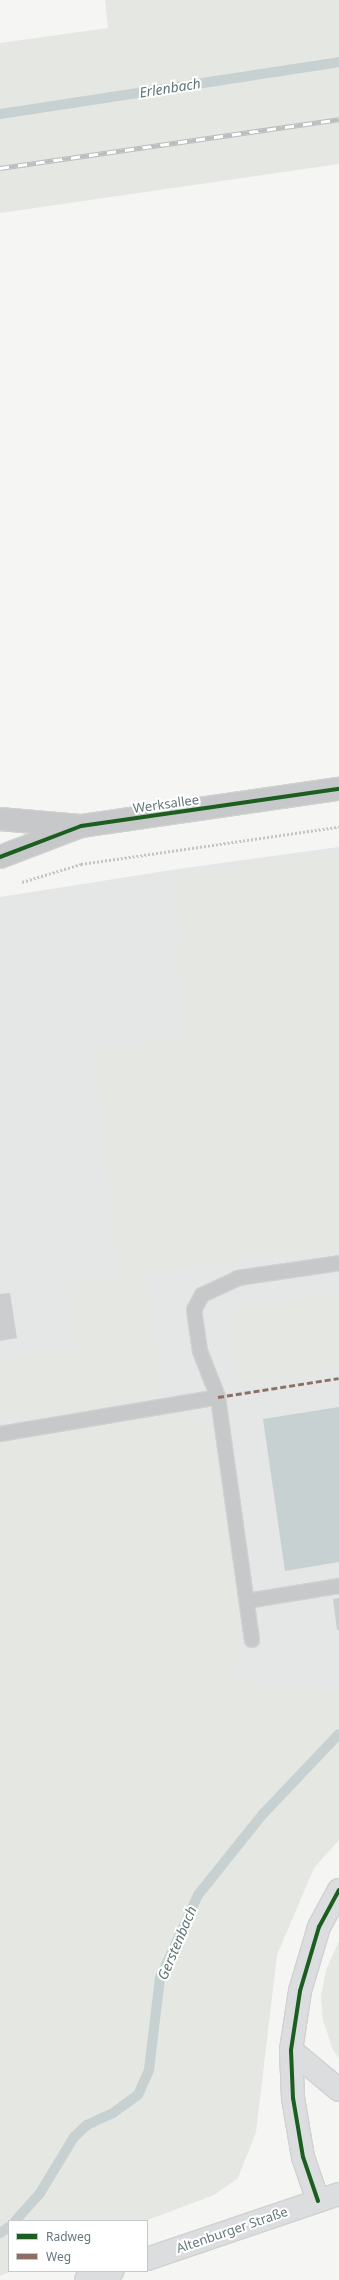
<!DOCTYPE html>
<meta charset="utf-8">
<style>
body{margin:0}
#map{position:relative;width:339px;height:2280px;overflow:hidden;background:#f5f5f4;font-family:"Noto Sans",sans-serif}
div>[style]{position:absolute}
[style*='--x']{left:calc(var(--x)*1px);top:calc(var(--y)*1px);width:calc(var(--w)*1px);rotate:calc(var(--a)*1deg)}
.built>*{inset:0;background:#e5e6e6}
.green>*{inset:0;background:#e4e7e2}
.water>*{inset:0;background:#c7d1d1}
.stream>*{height:10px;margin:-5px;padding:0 5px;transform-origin:5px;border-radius:5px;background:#c7d1d1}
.building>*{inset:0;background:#cccdce}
.path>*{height:2.5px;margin-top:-1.25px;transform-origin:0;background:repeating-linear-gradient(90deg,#c5c5c6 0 2px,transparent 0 4px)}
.roads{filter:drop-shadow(1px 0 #d0d1d1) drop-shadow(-1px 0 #d0d1d1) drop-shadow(0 1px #d0d1d1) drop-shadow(0 -1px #d0d1d1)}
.lane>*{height:14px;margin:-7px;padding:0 7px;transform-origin:7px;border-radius:7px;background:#c6c8c9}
.street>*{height:22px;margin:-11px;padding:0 11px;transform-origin:11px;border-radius:11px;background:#c6c8c9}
.secondary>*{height:22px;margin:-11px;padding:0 11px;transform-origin:11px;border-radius:11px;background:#dcddde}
.primary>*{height:22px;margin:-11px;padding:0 11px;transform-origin:11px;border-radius:11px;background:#dcddde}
.rail>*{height:4.5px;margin-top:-2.25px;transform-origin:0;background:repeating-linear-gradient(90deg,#fff 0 9px,#bcbebe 0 18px);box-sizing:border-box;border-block:1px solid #bcbebe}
.quiet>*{height:3px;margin-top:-1.5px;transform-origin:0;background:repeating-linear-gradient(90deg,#8d6e63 0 6px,transparent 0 9px)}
.cycleway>*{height:4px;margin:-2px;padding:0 2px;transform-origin:2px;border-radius:2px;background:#1b5e20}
span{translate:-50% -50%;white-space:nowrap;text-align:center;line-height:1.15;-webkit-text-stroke:4px #fff;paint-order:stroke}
.street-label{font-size:13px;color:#65777b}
.water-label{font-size:14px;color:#5f7676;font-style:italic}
.legend{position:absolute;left:8px;top:2220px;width:140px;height:52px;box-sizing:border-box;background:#fff;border:1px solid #c1c9ca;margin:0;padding:5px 7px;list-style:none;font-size:12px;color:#65777b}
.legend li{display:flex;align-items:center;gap:8px;height:20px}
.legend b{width:20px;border:1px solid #c1c9ca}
</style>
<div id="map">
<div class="built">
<i style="clip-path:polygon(339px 847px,339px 1689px,270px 1758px,0 1461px,0 897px,178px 869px)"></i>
</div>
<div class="green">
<i style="clip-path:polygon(105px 0,339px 0,339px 164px,0 213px,0 43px,108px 28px)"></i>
<i style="clip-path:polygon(339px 853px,339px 1247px,145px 1272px,162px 1393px,100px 1408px,18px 1419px,0 1418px,0 1359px,76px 1349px,68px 1287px,118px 1276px,95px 1053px,187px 1036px,176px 958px,182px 941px,174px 876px)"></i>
<i style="clip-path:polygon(339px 1294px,339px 1369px,238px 1386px,229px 1308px)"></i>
<i style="clip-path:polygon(177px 1413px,196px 1418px,213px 1440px,242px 1625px,235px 1625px,239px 1660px,227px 1679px,333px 1693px,339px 1689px,339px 1840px,314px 1868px,277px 1955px,256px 2132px,238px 2178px,214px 2195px,145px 2221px,9px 2221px,9px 2271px,12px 2271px,0 2276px,0 1440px)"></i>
<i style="clip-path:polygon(339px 1941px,339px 2058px,333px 2050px,323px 2020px,321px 1996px,326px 1970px)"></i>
</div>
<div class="water">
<i style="clip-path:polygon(339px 1407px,339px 1562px,285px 1571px,263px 1419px)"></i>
</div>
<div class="stream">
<i style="--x:0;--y:114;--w:343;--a:-8.7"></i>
<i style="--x:15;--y:2221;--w:38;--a:-48"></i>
<i style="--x:40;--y:2193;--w:66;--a:-58.7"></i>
<i style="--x:74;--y:2137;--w:18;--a:-43"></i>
<i style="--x:87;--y:2125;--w:29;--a:-25"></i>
<i style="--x:113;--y:2113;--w:31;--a:-36"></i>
<i style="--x:138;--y:2095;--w:27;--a:-66"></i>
<i style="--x:149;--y:2070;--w:93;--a:-83.2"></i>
<i style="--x:160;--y:1978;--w:91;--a:-65.4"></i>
<i style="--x:198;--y:1895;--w:104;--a:-51.3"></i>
<i style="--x:263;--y:1814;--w:110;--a:-46.5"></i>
<i style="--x:0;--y:2233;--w:11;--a:-34"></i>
</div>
<div class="building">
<i style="clip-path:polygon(10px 1293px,17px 1338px,0 1341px,0 1294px)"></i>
<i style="clip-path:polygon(339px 1598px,339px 1630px,337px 1630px,333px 1599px)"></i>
</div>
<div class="path">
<i style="--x:22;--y:882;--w:62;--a:-17"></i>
<i style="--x:81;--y:864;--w:261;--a:-8.2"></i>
</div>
<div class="roads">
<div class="lane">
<i style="--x:0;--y:1434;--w:221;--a:-9.6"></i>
<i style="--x:247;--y:1601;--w:93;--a:-9.3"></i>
<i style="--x:252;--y:1640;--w:245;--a:-98"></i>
<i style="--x:218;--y:1397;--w:49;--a:-111.4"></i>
<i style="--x:200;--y:1351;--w:41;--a:-98.3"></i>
<i style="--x:194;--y:1310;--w:17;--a:-62"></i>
<i style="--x:202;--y:1295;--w:40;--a:-25"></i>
<i style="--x:238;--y:1278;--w:102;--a:-8.4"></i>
</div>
<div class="street">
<i style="--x:0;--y:819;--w:80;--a:5"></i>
<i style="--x:0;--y:857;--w:87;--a:-20.9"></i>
<i style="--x:81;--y:826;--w:261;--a:-8.2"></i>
</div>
<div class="secondary">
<i style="--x:291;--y:2050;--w:62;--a:39.8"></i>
<i style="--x:318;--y:2201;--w:46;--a:-108.8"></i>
<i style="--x:303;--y:2157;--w:60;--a:-99.6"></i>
<i style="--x:293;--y:2098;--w:48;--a:-92.4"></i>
<i style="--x:291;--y:2050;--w:60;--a:-81.3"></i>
<i style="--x:300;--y:1991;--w:67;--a:-73.5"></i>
<i style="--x:319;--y:1927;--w:42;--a:-61.6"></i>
</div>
<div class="primary">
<i style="--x:147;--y:2259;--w:203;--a:-18.7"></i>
<i style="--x:86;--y:2280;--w:28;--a:-19"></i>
</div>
</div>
<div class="rail">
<i style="--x:0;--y:168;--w:343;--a:-8.2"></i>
</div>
<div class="quiet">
<i style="--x:218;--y:1397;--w:122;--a:-8.9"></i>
</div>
<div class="cycleway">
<i style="--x:0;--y:857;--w:87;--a:-20.9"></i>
<i style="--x:81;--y:826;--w:261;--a:-8.2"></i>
<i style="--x:318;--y:2201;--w:46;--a:-108.8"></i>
<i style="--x:303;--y:2157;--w:60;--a:-99.6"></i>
<i style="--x:293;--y:2098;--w:48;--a:-92.4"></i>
<i style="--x:291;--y:2050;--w:60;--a:-81.3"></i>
<i style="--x:300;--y:1991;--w:67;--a:-73.5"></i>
<i style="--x:319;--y:1927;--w:42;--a:-61.6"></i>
</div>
<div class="street-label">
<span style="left:166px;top:804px;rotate:-8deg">Werksallee</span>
<span style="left:232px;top:2230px;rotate:-19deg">Altenburger Straße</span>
</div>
<div class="water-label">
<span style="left:170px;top:88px;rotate:-9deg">Erlenbach</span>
<span style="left:177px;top:1943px;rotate:-67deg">Gerstenbach</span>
</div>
<ul class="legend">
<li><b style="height:5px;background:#1b5e20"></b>Radweg</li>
<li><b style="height:5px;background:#8d6e63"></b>Weg</li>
</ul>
</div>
